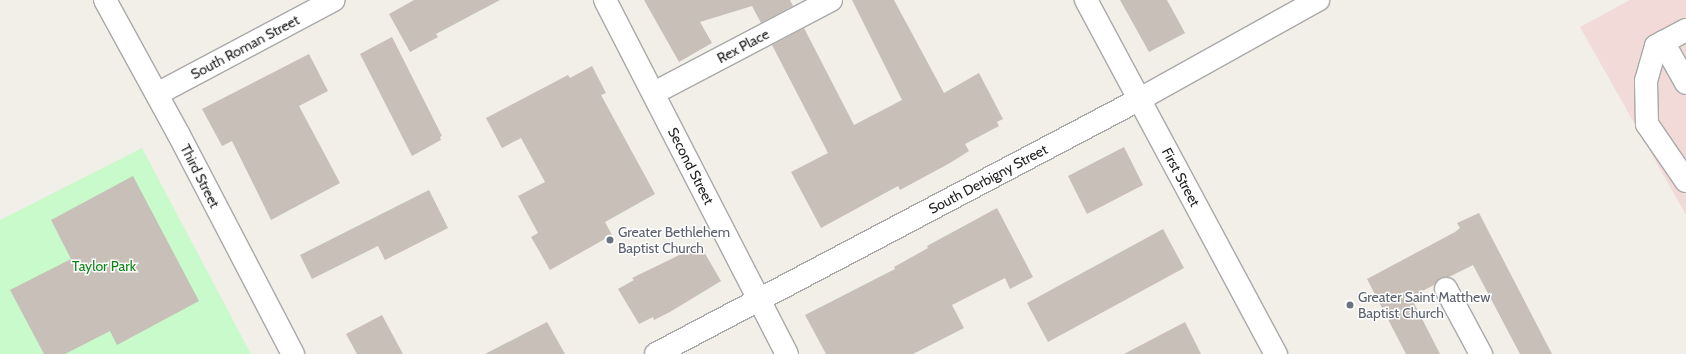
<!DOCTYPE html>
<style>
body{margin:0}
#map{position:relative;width:1686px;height:354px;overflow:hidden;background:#f2efe9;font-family:Cabin,sans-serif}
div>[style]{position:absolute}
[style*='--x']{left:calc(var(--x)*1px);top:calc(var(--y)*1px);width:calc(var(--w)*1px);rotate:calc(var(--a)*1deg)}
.commercial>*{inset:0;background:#f2dad9}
.park>*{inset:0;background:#c8facc}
.building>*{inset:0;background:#c7bfb8}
.roads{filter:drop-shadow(1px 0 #a9a9a9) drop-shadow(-1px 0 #a9a9a9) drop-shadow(0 1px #a9a9a9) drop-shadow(0 -1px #a9a9a9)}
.minor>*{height:22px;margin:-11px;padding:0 11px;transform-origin:11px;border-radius:11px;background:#fff}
.dots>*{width:11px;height:11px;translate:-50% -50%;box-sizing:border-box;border:2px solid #fff;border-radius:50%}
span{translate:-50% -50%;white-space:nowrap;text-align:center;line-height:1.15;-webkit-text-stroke:3px #fff;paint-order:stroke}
.street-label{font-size:14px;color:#222}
.worship-label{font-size:14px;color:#5b616d}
.left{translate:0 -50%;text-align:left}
.park-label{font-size:14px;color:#0c8416}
</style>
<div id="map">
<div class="commercial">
<i style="clip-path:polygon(1630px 0,1686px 0,1686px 215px,1580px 27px)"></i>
</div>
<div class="park">
<i style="clip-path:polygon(142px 148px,251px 354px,0 354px,0 220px)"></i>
</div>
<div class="building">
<i style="clip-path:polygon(414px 0,500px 0,436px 34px,438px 37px,410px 52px,389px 14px)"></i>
<i style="clip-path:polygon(644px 0,790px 0,793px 6px,761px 23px,752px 6px,700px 22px,712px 43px,679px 62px)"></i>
<i style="clip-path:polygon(852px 0,894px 0,944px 93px,979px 73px,1003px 119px,997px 122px,999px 126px,965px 144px,969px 151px,950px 163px,900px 190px,898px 186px,821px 228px,791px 172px,828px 153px,772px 45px,804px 28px,854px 125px,902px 100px)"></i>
<i style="clip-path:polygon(1120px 0,1167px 0,1185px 33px,1149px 52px)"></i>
<i style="clip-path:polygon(392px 37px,442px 136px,440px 137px,441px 140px,412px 156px,360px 54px)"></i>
<i style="clip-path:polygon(309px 54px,328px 91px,299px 106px,340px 183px,271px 220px,232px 141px,222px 146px,202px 109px)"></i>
<i style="clip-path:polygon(592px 66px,606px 93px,601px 95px,655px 194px,605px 222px,612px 235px,550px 270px,531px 237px,538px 233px,518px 196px,545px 182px,521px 138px,502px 148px,486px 118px,568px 75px,570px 78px)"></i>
<i style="clip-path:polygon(1124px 147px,1143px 185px,1087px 214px,1068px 176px)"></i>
<i style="clip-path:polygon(133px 176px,199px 301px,117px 345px,110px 331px,65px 354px,44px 354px,10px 290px,71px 259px,51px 220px)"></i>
<i style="clip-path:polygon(429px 190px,448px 228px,385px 260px,378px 246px,312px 279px,300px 255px)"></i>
<i style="clip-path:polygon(997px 208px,1033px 277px,1010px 289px,1005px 278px,952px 305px,964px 328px,913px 354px,826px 354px,805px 315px,895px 269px,894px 267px,928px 248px,927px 246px)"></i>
<i style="clip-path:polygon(1479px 213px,1552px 354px,1520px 354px,1473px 265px,1449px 277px,1440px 278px,1434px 285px,1411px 297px,1440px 354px,1406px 354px,1367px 279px,1455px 232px,1460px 228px,1457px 223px)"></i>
<i style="clip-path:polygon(1163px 229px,1184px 268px,1048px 342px,1027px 303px)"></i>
<i style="clip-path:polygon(700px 245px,721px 281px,670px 312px,654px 320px,653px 317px,639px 324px,618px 289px,634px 280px,632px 278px)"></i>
<i style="clip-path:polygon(382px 315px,403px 354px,357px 354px,346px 334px)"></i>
<i style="clip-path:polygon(547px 322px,565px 354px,485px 354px)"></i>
<i style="clip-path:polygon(1185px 322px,1201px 354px,1124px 354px)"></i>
</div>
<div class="roads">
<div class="minor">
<i style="--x:105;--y:0;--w:154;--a:61.3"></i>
<i style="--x:179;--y:135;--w:247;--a:62.5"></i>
<i style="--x:605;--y:0;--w:398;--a:62.8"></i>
<i style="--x:1086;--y:0;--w:402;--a:61.8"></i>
<i style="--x:1686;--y:30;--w:34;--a:152"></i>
<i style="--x:1656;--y:46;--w:36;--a:106"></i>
<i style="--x:1646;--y:81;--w:43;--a:88.7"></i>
<i style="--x:1647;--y:124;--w:69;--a:55.6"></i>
<i style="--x:1663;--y:42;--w:47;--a:60.7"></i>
<i style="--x:654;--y:93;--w:200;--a:-27.7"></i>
<i style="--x:157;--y:94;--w:200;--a:-28"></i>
<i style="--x:1446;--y:289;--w:74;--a:61.7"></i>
<i style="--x:656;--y:354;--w:547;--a:-27.78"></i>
<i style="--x:1140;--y:99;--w:204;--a:-29.1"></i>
</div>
</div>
<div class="dots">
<i style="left:610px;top:240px;background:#6b7280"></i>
<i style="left:1350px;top:305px;background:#6b7280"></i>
</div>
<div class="street-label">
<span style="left:743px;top:46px;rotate:-28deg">Rex Place</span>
<span style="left:245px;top:47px;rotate:-28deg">South Roman Street</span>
<span style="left:691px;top:166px;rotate:63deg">Second Street</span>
<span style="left:200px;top:176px;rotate:63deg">Third Street</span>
<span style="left:1181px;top:177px;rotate:62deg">First Street</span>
<span style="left:988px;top:179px;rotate:-28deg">South Derbigny Street</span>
</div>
<div class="worship-label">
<span class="left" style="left:618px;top:240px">Greater Bethlehem<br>Baptist Church</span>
<span class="left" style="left:1358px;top:305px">Greater Saint Matthew<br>Baptist Church</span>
</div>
<div class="park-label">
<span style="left:104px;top:266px">Taylor Park</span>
</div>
</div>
